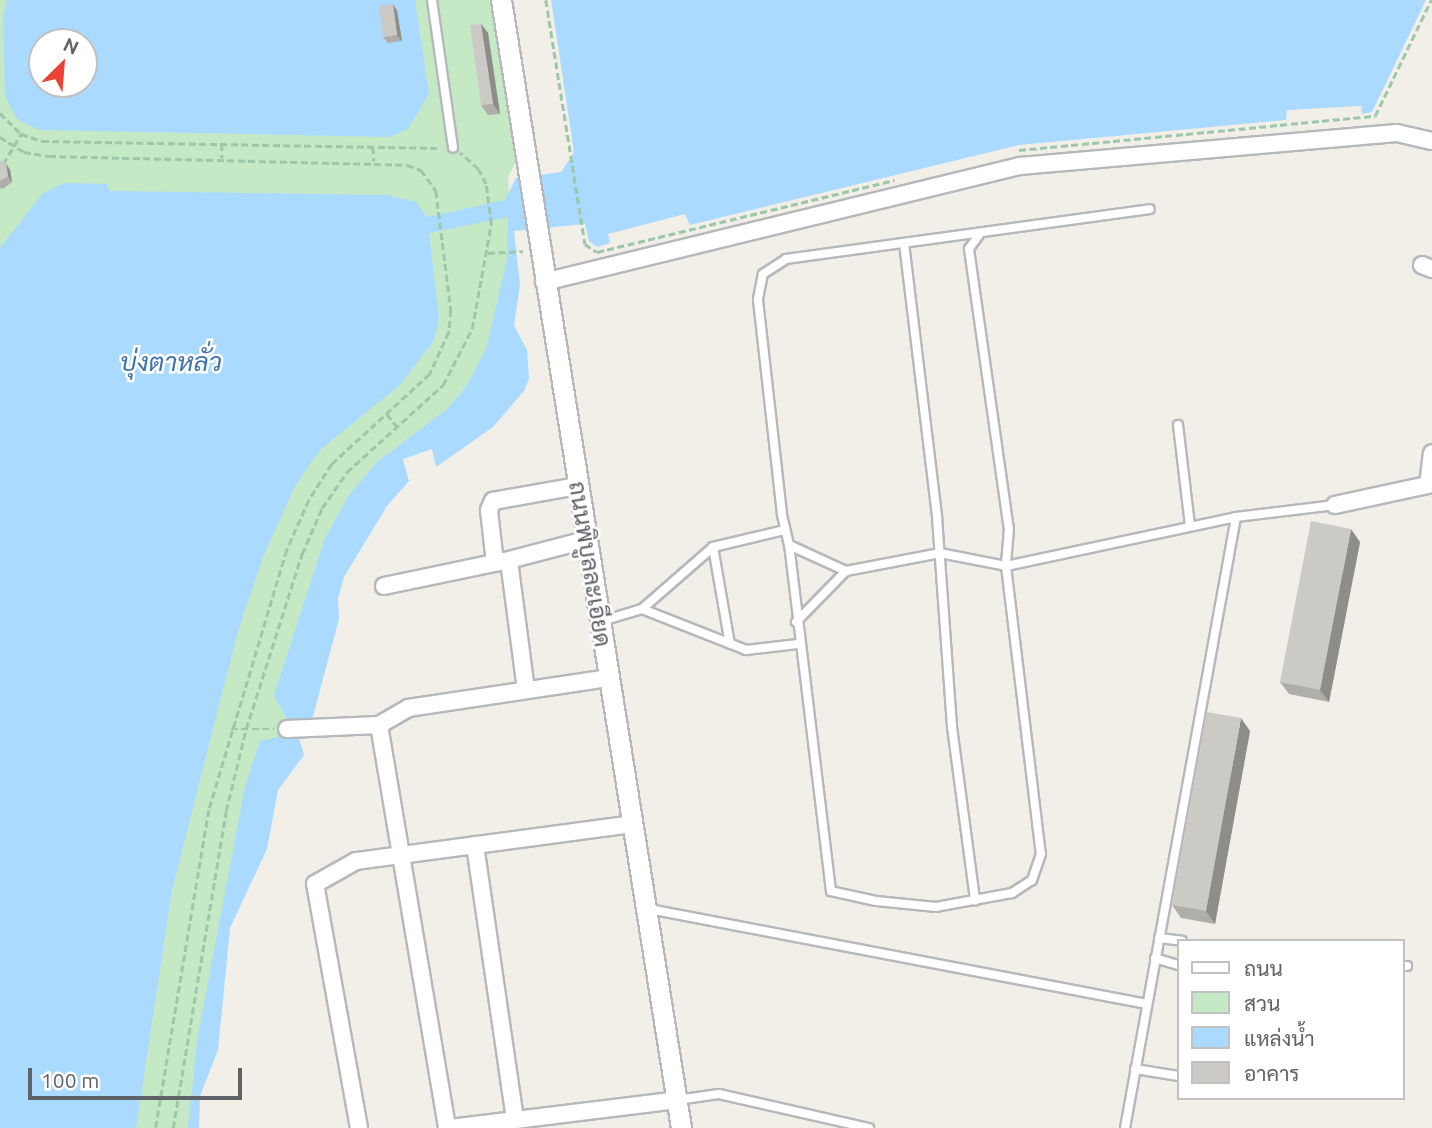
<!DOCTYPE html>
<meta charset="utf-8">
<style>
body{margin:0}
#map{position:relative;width:1432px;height:1128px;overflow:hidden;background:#f1efe8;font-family:Ubuntu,Sarabun,sans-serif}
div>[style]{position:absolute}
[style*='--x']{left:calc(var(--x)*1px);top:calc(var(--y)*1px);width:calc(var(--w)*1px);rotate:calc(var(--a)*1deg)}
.green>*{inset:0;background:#c5e8c5}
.water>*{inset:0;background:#aadaff}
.path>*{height:2.5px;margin-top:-1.25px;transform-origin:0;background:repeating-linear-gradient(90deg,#9cc7a9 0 7px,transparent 0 10.5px)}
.roads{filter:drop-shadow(2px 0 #b5b8bc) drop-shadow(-2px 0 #b5b8bc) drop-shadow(0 2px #b5b8bc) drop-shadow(0 -2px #b5b8bc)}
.service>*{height:8px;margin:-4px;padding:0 4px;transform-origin:4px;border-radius:4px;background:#fff}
.minor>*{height:16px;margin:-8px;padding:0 8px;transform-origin:8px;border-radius:8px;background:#fff}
.tertiary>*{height:19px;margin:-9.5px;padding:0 9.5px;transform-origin:9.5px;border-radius:9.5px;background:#fff}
.wall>*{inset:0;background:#afaea9}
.shaded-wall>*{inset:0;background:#8f8d8a}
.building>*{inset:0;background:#cccac5}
span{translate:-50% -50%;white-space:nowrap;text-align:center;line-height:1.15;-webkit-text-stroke:5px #fff;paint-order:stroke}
.street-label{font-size:24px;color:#5f6368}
.water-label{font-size:26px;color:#4174aa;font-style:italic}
.legend{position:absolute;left:1177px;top:939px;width:228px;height:161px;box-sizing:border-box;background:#fff;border:2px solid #bfc1c3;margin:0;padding:9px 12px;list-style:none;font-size:21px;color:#5f6368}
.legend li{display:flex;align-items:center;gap:14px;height:35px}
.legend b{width:35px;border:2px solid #bfc1c3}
.north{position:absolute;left:28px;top:28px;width:70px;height:70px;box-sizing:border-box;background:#fff;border:2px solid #bfc1c3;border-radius:50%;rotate:25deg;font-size:19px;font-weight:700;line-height:28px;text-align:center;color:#5f6368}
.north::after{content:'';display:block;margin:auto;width:24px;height:32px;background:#ea4335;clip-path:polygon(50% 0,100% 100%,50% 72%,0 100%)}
.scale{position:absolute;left:28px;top:1068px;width:214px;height:32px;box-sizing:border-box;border:4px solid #5f6368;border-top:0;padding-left:9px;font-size:21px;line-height:24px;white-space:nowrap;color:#5f6368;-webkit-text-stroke:5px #fff;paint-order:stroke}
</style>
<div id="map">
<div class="green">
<i style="clip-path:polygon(evenodd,0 0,491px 0,517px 160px,508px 176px,511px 246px,492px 348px,472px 386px,358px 495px,289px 742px,243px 828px,194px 1128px,0 1128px,0 0,42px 42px,84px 42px,84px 84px,42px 84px,42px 42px)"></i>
</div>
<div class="water">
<i style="clip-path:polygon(evenodd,7px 0,415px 0,429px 94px,408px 129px,390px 137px,39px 130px,17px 119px,5px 97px,3px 17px,7px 0,42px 42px,84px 42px,84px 84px,42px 84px,42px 42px)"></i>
<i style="clip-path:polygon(551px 0,1426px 0,1372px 112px,1362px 114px,1361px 106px,1287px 110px,1286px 120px,1019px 145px,690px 225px,685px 214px,608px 234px,610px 243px,597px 247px,589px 241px,585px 224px,514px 231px,520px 285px,514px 325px,527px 350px,529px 379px,524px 391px,493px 427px,436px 467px,432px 449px,403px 459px,409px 481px,387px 506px,344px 577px,338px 599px,339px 619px,312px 720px,288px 721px,274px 695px,325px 538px,349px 495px,377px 462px,447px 409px,465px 388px,486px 349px,507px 260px,508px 217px,429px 233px,439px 319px,433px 342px,400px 385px,321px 449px,296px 484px,263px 557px,238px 631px,172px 890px,136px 1128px,0 1128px,0 248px,42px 194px,64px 183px,107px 184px,109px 191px,387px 195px,416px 202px,427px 217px,505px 200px,516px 178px,561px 172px,574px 152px)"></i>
<i style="clip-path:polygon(283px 736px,299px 738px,304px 755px,278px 790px,267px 849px,230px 928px,218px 1050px,200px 1096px,199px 1128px,188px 1128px,197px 1041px,245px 786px,260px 741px)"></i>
</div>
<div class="path">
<i style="--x:546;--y:0;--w:247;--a:80.9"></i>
<i style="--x:585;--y:244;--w:14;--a:34"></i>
<i style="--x:597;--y:252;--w:306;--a:-13.6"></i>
<i style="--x:0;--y:113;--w:30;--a:45"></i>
<i style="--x:21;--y:134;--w:22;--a:18"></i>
<i style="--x:42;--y:141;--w:399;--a:1"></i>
<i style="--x:0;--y:137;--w:28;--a:32"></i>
<i style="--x:24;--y:152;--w:25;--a:9"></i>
<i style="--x:49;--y:156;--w:358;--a:1.4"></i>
<i style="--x:407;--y:165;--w:15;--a:20"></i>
<i style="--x:421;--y:170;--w:26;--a:54"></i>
<i style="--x:436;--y:191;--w:120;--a:82.8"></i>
<i style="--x:451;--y:310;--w:22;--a:95"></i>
<i style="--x:449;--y:332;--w:46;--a:114.3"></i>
<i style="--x:430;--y:374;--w:133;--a:137.4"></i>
<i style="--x:332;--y:464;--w:43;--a:122.6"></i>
<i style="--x:309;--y:500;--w:55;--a:113.7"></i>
<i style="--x:287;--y:550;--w:271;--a:106.7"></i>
<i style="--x:209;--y:810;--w:322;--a:99.5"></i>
<i style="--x:222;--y:144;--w:14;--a:90"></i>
<i style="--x:373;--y:147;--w:14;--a:86"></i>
<i style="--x:1019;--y:150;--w:358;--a:-5.5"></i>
<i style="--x:1375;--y:116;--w:129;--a:-64.2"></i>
<i style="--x:3;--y:164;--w:35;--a:-59"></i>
<i style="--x:488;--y:253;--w:35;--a:-3"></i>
<i style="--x:387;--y:414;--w:16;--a:52"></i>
<i style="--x:231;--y:729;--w:43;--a:0"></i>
<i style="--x:173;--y:1128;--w:321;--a:-80.5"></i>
<i style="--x:226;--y:811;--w:84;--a:-76.3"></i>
<i style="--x:246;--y:729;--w:184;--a:-72.3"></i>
<i style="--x:302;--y:554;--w:50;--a:-66.5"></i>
<i style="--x:322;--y:508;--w:44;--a:-55.2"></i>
<i style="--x:347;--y:472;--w:130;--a:-42.2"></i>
<i style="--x:443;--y:385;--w:63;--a:-62.6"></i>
<i style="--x:472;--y:329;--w:107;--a:-79.7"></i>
<i style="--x:491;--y:224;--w:40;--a:-97.1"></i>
<i style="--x:486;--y:184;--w:17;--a:-118"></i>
<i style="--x:478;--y:169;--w:24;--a:-138"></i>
</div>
<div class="roads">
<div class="service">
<i style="--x:432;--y:0;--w:149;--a:81.9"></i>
<i style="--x:979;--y:235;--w:17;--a:126"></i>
<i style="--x:969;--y:249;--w:283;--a:81.9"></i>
<i style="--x:1009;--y:529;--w:37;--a:95"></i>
<i style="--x:1006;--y:566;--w:290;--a:83.1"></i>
<i style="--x:1041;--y:854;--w:28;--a:109"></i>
<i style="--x:1032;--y:880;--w:24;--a:147"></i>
<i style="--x:1012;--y:893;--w:77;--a:169.6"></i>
<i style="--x:936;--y:907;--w:60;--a:-174.3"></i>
<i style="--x:876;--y:901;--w:46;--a:-167.5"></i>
<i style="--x:831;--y:891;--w:349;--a:-96.9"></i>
<i style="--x:789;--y:545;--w:32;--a:-103"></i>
<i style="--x:782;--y:514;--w:216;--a:-96.4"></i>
<i style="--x:758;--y:299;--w:25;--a:-79"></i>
<i style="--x:763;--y:274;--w:27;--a:-33"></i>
<i style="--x:786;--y:259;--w:367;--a:-7.8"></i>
<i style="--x:904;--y:243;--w:276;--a:83.1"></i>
<i style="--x:937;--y:517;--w:211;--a:85.9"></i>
<i style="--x:952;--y:727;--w:175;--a:82.4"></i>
<i style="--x:1178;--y:425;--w:101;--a:83.2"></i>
<i style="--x:789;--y:545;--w:63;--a:24.5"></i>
<i style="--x:846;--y:571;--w:96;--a:-10.8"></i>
<i style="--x:940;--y:553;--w:67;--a:11.1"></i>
<i style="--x:1006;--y:566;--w:235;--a:-12"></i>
<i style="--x:713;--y:547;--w:98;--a:80.1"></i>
<i style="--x:642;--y:609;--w:112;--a:21.5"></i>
<i style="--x:746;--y:650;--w:52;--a:-6.6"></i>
<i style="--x:602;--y:621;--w:42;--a:-16.7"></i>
<i style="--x:642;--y:609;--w:94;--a:-41.1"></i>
<i style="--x:713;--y:547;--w:74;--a:-13.3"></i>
<i style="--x:796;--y:622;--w:71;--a:-45.6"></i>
<i style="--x:649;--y:909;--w:507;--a:10.8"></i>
<i style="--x:1159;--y:938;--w:23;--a:7"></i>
<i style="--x:1155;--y:958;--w:24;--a:17"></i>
<i style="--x:1402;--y:966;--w:5;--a:0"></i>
<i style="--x:1135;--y:1069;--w:44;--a:9.2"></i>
<i style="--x:677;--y:1100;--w:42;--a:-8.1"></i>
<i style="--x:719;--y:1094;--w:154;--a:12.8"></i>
<i style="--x:1125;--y:1128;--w:621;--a:-79.7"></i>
<i style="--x:1236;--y:517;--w:100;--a:-6.9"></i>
</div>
<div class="minor">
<i style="--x:1422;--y:265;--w:11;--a:22"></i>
<i style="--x:544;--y:282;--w:490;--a:-13.7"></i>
<i style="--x:1020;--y:166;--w:378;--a:-5"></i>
<i style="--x:1397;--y:133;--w:36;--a:13"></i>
<i style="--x:1428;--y:485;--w:32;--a:-83"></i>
<i style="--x:1335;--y:505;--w:99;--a:-12.2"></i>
<i style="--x:495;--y:563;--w:53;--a:-96.5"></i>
<i style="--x:489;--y:510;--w:10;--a:-66"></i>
<i style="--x:493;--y:501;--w:85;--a:-10.1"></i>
<i style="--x:384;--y:586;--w:123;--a:-11.8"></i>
<i style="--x:526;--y:690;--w:131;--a:-97.5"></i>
<i style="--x:509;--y:560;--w:80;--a:-14.6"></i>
<i style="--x:379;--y:725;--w:409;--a:80.4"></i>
<i style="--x:287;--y:729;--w:92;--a:-2.5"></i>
<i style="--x:379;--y:725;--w:34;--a:-30"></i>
<i style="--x:408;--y:708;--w:202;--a:-8.5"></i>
<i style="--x:475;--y:845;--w:278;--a:81.7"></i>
<i style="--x:359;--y:1128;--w:248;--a:-100.2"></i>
<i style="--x:315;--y:884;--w:47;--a:-29.3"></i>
<i style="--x:356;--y:861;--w:278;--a:-7.6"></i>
<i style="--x:450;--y:1128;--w:229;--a:-7"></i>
</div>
<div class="tertiary">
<i style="--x:501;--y:0;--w:1142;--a:80.93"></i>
</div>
</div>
<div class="wall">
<i style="clip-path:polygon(393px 4px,397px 11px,402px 41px,388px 43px,383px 37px)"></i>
<i style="clip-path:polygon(481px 24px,488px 33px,500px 114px,488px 115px,481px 105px)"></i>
<i style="clip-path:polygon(0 161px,10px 170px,12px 182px,3px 189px,0 188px)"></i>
<i style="clip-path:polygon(1360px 542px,1329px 702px,1289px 694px,1280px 682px)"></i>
<i style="clip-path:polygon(1250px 731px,1215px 924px,1181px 918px,1172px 905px)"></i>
</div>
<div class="shaded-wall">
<i style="clip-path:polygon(393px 4px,397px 11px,402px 41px,397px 35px)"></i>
<i style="clip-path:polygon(481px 24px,488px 33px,500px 114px,493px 104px)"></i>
<i style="clip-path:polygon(6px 163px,10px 170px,12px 182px,8px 176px)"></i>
<i style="clip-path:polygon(1351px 529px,1360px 542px,1329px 702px,1320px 690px)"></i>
<i style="clip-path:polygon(1241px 718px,1250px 731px,1215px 924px,1206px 911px)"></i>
</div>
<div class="building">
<i style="clip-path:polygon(393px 4px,397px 35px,383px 37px,379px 6px)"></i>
<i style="clip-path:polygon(481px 24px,493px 104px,481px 105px,470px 25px)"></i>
<i style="clip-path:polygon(0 161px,6px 163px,8px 176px,0 181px)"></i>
<i style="clip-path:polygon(1311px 521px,1351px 529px,1320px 690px,1280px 682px)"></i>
<i style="clip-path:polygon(1207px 712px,1241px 718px,1206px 911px,1172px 905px)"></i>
</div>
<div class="street-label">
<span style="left:590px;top:564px;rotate:81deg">ถนนพิบูลละเอียด</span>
</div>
<div class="water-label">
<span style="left:171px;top:362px">บุ่งตาหลั่ว</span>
</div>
<ul class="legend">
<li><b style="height:9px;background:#fff"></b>ถนน</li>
<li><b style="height:19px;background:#c5e8c5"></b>สวน</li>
<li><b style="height:19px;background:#aadaff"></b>แหล่งน้ำ</li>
<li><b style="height:19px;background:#cccac5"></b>อาคาร</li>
</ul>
<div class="north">N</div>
<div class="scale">100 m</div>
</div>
